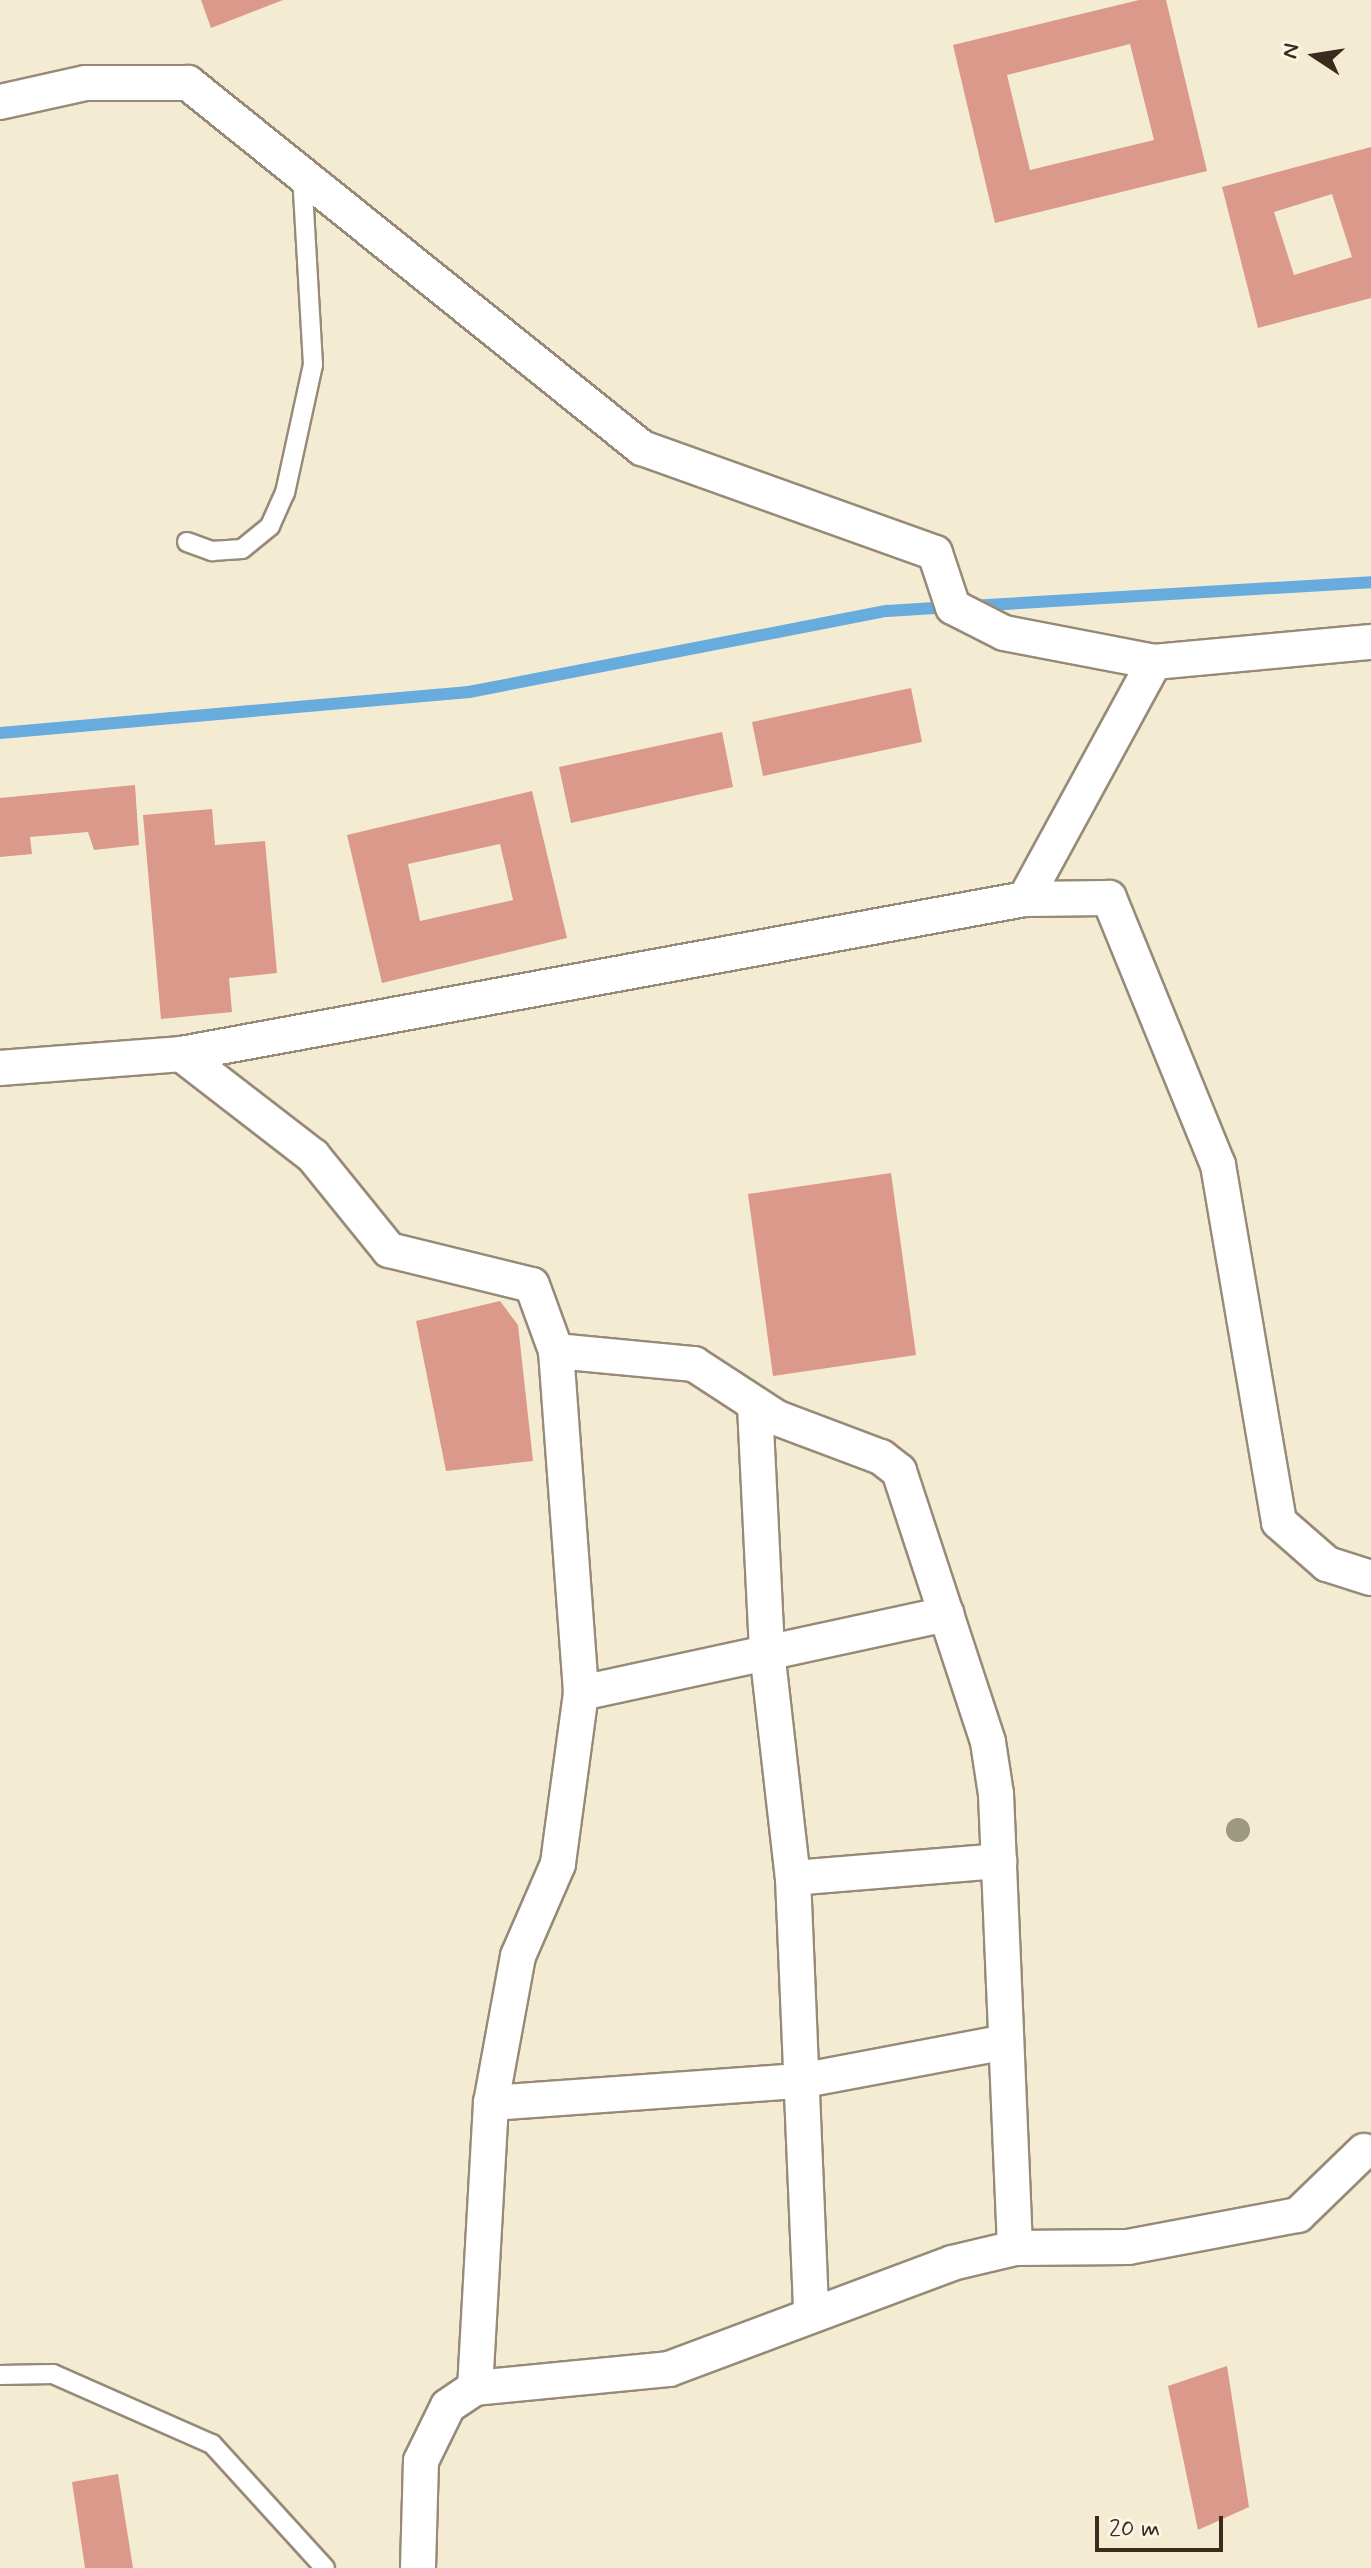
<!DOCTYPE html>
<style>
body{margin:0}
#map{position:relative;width:1371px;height:2568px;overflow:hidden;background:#f4ebd3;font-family:Mynerve,sans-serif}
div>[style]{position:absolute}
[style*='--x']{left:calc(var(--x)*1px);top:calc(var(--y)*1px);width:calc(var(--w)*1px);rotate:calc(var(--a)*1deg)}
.stream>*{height:12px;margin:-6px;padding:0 6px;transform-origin:6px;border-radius:6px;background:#67acdd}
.building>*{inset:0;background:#da998b}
.roads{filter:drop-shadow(2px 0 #988a78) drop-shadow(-2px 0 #988a78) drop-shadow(0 2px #988a78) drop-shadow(0 -2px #988a78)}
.service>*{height:18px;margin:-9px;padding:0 9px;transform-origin:9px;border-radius:9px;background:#fff}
.minor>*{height:34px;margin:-17px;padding:0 17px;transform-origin:17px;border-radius:17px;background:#fff}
.trees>*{width:24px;height:24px;margin:-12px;border-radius:50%;background:#9c997e}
span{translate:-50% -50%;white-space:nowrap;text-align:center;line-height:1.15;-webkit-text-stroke:6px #fcf5e5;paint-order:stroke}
.north{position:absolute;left:1275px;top:16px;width:80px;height:80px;-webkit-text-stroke:6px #fcf5e5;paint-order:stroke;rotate:282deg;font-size:22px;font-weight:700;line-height:32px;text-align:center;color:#3b2a1e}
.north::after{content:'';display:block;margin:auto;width:28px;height:36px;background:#3b2a1e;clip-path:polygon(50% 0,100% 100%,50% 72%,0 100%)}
.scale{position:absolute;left:1095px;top:2516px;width:128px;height:36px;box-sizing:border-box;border:4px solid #3b2a1e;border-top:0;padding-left:10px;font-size:24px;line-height:28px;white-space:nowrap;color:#3b2a1e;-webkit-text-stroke:6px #fcf5e5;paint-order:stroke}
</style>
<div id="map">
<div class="stream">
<i style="--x:970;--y:606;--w:402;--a:-3.4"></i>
<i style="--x:0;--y:733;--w:471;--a:-5"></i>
<i style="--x:469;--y:692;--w:426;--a:-11"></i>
<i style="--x:887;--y:611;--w:64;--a:-3.6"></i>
</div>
<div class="building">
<i style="clip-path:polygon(201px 0,283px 0,211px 28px)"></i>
<i style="clip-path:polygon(evenodd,1139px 0,1166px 0,1207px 171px,995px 223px,953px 45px,1139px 0,1130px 44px,1154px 140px,1030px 170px,1007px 75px,1130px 44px)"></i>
<i style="clip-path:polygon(evenodd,1371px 147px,1371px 298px,1258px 328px,1222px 187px,1371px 147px,1332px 194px,1352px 257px,1294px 275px,1274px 212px,1332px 194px)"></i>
<i style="clip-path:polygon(911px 688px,922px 742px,763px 776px,752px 722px)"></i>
<i style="clip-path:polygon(722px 732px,733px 787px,571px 823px,559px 767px)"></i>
<i style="clip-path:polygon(135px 785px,139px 845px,94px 850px,88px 832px,30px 837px,32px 854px,0 857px,0 798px)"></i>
<i style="clip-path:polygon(evenodd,532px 791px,567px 938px,382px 983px,347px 835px,532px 791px,500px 844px,513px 900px,420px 921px,408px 864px,500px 844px)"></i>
<i style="clip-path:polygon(212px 809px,215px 845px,265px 841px,277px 973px,229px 978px,232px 1012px,161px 1019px,143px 815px)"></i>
<i style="clip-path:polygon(891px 1173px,916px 1355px,773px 1376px,748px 1194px)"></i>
<i style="clip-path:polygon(500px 1301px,518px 1325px,533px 1461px,446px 1471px,416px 1321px)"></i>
<i style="clip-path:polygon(1227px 2366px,1249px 2507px,1198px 2530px,1168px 2386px)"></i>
<i style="clip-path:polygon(118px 2474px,133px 2568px,85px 2568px,72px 2482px)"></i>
</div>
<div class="roads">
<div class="service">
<i style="--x:187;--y:542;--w:27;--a:20"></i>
<i style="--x:212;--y:551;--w:30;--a:-4"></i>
<i style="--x:242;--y:549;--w:36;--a:-39"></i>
<i style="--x:270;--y:526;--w:36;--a:-66"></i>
<i style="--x:285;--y:493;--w:131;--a:-77.7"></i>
<i style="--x:313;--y:365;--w:190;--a:-93.3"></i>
<i style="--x:0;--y:2375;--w:53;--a:-1.1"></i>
<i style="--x:53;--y:2374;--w:174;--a:23.8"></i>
<i style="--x:212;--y:2444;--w:168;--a:47.7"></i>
</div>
<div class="minor">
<i style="--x:0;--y:102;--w:88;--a:-12.5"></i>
<i style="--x:86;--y:83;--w:102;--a:0"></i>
<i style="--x:188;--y:83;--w:583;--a:38.8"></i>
<i style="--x:642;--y:448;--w:311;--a:19.7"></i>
<i style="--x:935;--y:553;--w:57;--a:71.6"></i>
<i style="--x:953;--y:607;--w:57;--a:27"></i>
<i style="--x:1004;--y:633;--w:153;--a:10.9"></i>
<i style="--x:1154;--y:662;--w:218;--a:-5.3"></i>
<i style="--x:1025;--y:899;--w:270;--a:-61.4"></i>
<i style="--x:181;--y:1054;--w:167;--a:37.7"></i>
<i style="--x:313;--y:1156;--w:121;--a:51"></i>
<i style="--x:389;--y:1250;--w:147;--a:13.8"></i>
<i style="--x:532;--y:1285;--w:70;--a:70"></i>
<i style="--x:556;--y:1351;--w:343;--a:85.8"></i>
<i style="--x:581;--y:1693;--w:173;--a:97.7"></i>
<i style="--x:558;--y:1864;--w:100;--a:113.5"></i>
<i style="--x:518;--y:1956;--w:149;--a:100.4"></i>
<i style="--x:491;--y:2103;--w:285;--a:93.2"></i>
<i style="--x:0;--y:1068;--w:182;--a:-4.4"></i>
<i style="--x:181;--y:1054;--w:858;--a:-10.41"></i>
<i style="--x:1025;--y:899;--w:84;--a:-0.7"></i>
<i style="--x:1109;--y:898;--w:288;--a:67.8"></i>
<i style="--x:1218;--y:1165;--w:362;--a:80.3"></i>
<i style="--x:1279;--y:1522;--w:64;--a:41.2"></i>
<i style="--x:1327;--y:1564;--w:46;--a:17.7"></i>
<i style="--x:556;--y:1351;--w:139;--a:5.4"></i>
<i style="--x:694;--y:1364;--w:99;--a:33"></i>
<i style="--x:777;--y:1418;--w:111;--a:20.6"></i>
<i style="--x:881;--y:1457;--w:23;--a:38"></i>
<i style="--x:899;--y:1471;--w:285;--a:71.8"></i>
<i style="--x:988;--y:1742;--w:53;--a:81.3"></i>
<i style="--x:996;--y:1794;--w:454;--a:87.6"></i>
<i style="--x:755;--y:1406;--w:245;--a:87.2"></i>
<i style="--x:767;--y:1651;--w:228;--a:83.5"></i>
<i style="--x:793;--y:1878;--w:437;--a:87.6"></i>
<i style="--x:581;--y:1693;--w:374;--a:-12.2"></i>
<i style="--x:793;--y:1878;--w:207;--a:-4.7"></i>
<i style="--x:491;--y:2103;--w:310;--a:-4.1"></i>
<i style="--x:800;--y:2081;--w:205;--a:-10.7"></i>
<i style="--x:418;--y:2568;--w:107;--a:-88.4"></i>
<i style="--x:421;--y:2461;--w:61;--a:-63.9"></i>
<i style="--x:448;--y:2406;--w:32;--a:-34"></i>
<i style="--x:475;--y:2388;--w:195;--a:-5.6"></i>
<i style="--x:669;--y:2369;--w:302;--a:-20.5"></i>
<i style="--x:952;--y:2263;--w:65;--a:-13.4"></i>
<i style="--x:1015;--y:2248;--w:113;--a:-0.5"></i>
<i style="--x:1128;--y:2247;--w:173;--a:-10.7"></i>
<i style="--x:1298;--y:2215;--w:92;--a:-44.1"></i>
</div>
</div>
<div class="trees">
<i style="left:1238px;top:1830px"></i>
</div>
<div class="north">N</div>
<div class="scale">20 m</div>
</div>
